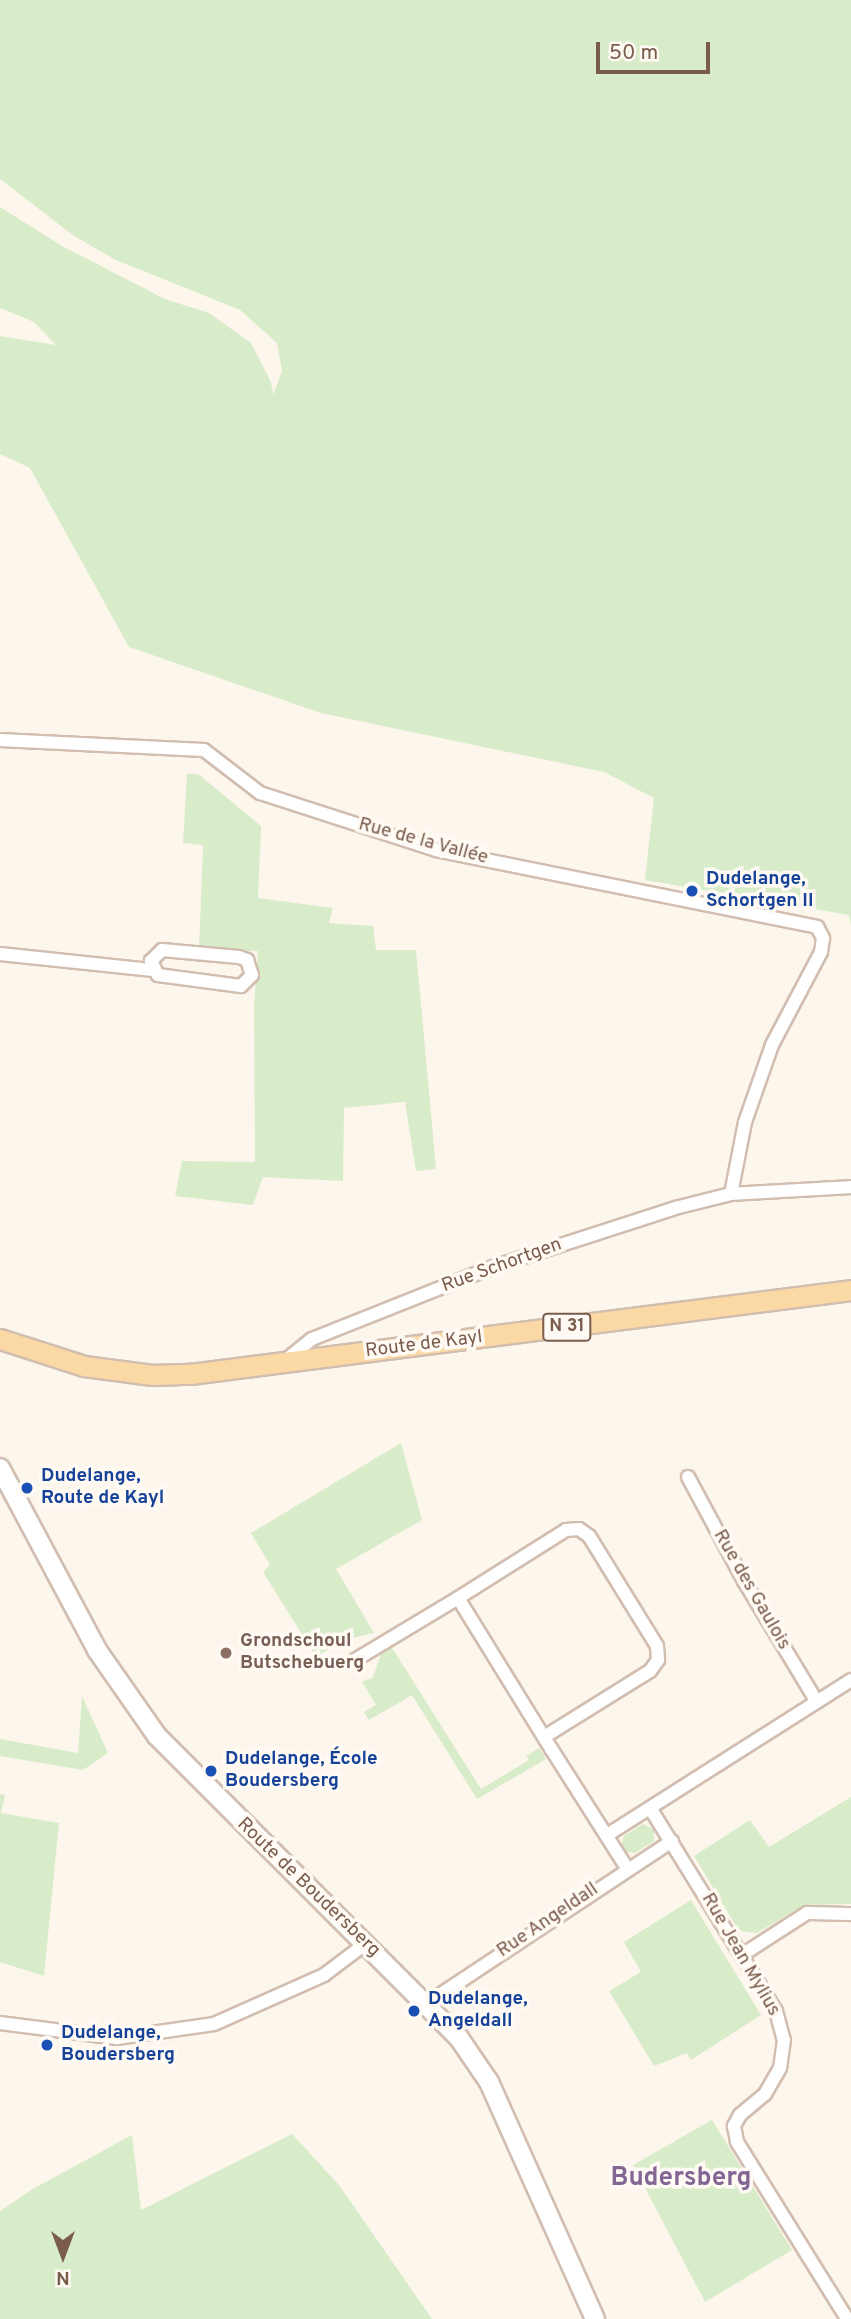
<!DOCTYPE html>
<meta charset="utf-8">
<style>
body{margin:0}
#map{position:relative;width:851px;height:2319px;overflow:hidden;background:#fdf6ec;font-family:Overpass,sans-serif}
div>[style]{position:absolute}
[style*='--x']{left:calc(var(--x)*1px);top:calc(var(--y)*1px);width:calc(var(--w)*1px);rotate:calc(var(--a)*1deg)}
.green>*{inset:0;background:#d8ecc9}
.roads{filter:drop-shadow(2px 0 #d1beb0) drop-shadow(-2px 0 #d1beb0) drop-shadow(0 2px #d1beb0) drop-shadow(0 -2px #d1beb0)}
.street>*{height:12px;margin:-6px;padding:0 6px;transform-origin:6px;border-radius:6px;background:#fff}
.secondary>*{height:18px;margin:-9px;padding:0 9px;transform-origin:9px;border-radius:9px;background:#fff}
.primary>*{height:19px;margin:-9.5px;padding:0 9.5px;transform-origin:9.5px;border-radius:9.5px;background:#fbd9a5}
.dots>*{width:19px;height:19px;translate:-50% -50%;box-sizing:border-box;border:4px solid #fffaf3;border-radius:50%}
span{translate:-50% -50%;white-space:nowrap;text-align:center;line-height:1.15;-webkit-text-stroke:7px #fffaf3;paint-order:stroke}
.shield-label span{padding:2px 5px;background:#fffaf3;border:2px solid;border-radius:5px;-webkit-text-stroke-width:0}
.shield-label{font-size:18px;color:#7a5c4d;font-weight:700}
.street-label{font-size:19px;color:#7a5c4d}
.transit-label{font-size:19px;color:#164399;font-weight:700}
.left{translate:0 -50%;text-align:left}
.education-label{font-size:19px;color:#785e54;font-weight:700}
.district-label{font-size:26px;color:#846695;font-weight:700}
.north{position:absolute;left:28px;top:2221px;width:70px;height:70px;-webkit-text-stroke:5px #fffaf3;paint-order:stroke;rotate:180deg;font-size:19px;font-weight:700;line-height:28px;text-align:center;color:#7a5c4d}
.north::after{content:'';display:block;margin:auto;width:24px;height:32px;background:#7a5c4d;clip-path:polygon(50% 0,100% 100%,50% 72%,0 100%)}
.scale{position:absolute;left:596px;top:42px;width:114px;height:32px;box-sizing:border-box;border:4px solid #7a5c4d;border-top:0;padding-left:9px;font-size:21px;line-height:24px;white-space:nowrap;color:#7a5c4d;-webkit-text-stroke:5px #fffaf3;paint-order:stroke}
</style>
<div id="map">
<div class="green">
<i style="clip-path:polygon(0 0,851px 0,851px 926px,849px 915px,645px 880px,654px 798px,604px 772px,321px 713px,129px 647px,30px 468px,0 454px,0 336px,56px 345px,34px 322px,0 308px,0 207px,62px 246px,165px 299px,209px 313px,251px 343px,271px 382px,273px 395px,282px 371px,277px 343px,240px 310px,116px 260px,74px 236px,0 179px)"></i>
<i style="clip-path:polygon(187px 774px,198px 774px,261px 826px,258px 898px,333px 908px,329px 923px,373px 926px,376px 950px,416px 950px,436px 1169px,416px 1171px,405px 1102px,344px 1108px,343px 1181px,263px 1177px,253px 1205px,175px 1196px,182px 1161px,255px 1162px,254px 1005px,258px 951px,199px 950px,203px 845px,183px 843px)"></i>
<i style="clip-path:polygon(401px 1443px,422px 1520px,336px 1569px,374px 1633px,344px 1640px,316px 1657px,263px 1572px,270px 1565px,251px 1533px)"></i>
<i style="clip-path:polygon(391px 1646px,481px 1789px,529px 1760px,526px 1756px,539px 1748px,546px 1759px,477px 1799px,412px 1695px,369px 1720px,364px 1712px,376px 1705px,362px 1682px,373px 1677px,382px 1651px)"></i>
<i style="clip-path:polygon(82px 1696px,108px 1753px,83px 1770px,0 1756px,0 1739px,78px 1753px)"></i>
<i style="clip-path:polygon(0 1794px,5px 1795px,1px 1813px,59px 1823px,44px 1976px,0 1962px)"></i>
<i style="clip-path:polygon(851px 1797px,851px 1904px,804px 1905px,757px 1933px,739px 1931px,694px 1856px,750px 1820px,769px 1847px)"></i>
<i style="clip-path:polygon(643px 1824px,654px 1829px,654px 1841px,635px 1853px,626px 1852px,621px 1845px,624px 1836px)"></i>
<i style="clip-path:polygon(691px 1900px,761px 2015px,691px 2060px,687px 2053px,654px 2066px,609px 1991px,641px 1972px,624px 1942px)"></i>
<i style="clip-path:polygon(712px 2120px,792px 2250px,705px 2302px,633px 2165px)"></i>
<i style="clip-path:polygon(292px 2134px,339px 2185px,432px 2319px,0 2319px,0 2211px,31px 2190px,132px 2135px,141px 2210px)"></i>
</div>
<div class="roads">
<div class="street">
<i style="--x:0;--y:740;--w:204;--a:2.8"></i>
<i style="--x:204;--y:750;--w:71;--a:37.5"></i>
<i style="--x:260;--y:793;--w:185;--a:17.9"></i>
<i style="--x:436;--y:850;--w:389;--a:11.4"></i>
<i style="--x:817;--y:927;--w:13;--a:61"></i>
<i style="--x:823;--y:938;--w:14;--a:98"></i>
<i style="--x:821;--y:952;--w:105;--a:117.8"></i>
<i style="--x:772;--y:1045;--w:82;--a:109.3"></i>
<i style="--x:745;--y:1122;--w:73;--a:101"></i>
<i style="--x:162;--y:950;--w:77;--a:5.2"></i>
<i style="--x:239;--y:957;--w:9;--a:21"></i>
<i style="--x:247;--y:960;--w:16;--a:72"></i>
<i style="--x:252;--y:975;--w:16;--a:135"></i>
<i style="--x:241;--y:986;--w:84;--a:-172.5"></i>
<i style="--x:158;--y:975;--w:16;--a:-117"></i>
<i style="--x:151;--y:961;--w:16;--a:-45"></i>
<i style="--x:0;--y:954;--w:154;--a:6"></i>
<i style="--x:286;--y:1360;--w:33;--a:-39"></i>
<i style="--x:312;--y:1339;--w:195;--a:-21.7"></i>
<i style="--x:493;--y:1267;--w:195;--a:-17.9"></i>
<i style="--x:679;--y:1207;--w:54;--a:-14"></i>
<i style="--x:731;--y:1194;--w:120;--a:-3.3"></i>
<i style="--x:688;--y:1477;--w:118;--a:61.7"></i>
<i style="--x:744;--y:1581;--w:141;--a:58.9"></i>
<i style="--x:355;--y:1660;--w:120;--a:-31"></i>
<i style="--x:544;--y:1737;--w:125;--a:-31.9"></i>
<i style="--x:650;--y:1671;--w:14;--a:-54"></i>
<i style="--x:658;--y:1660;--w:14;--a:-94"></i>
<i style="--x:657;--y:1646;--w:129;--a:-121.7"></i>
<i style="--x:589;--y:1536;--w:12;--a:-145"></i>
<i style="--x:579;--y:1529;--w:13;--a:176"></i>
<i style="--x:566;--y:1530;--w:128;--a:147.8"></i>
<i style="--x:458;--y:1598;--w:179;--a:58.3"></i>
<i style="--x:552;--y:1750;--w:140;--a:57.6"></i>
<i style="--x:650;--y:1808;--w:239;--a:58.2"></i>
<i style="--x:776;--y:2011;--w:30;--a:75"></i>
<i style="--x:784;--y:2040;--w:28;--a:98"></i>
<i style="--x:780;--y:2068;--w:30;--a:120"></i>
<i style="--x:765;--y:2094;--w:33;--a:140"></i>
<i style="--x:740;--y:2115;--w:13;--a:119"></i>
<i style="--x:734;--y:2126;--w:16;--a:79"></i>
<i style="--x:737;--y:2142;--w:208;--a:58.1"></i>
<i style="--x:607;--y:1835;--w:289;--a:-32.4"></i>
<i style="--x:742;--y:1955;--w:77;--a:-32.9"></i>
<i style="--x:807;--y:1913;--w:44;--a:1.3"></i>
<i style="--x:426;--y:2004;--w:295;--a:-33.5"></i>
<i style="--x:0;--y:2023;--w:118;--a:7.3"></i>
<i style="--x:117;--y:2038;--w:98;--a:-8.2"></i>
<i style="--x:214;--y:2024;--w:120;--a:-24"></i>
<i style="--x:324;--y:1975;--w:51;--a:-37.1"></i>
</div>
<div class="secondary">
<i style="--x:0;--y:1468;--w:206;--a:61.9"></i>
<i style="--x:97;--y:1650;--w:105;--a:55.1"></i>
<i style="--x:157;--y:1736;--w:427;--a:45"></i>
<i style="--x:459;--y:2038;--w:53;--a:55.7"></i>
<i style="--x:489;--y:2082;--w:260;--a:65.9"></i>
</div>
<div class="primary">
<i style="--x:0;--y:1339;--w:88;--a:17.8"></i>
<i style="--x:84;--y:1366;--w:69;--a:7.5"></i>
<i style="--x:152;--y:1375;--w:38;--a:-2"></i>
<i style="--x:190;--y:1374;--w:666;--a:-7.24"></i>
</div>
</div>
<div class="dots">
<i style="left:692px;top:891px;background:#1a4fb4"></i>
<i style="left:27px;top:1488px;background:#1a4fb4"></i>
<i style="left:226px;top:1653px;background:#8d6e63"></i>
<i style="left:211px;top:1771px;background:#1a4fb4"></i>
<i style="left:414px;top:2011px;background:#1a4fb4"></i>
<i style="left:47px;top:2045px;background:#1a4fb4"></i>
</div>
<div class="shield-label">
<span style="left:567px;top:1327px">N 31</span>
</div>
<div class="street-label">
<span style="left:423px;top:842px;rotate:15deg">Rue de la Vallée</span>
<span style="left:502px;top:1266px;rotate:-20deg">Rue Schortgen</span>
<span style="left:424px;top:1345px;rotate:-7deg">Route de Kayl</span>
<span style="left:751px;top:1590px;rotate:60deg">Rue des Gaulois</span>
<span style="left:308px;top:1888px;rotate:44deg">Route de Boudersberg</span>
<span style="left:548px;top:1921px;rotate:-34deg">Rue Angeldall</span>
<span style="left:740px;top:1955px;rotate:60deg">Rue Jean Mylius</span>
</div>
<div class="transit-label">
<span class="left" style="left:706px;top:891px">Dudelange,<br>Schortgen II</span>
<span class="left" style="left:41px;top:1488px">Dudelange,<br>Route de Kayl</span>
<span class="left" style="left:225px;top:1771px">Dudelange, École<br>Boudersberg</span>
<span class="left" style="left:428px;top:2011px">Dudelange,<br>Angeldall</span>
<span class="left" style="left:61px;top:2045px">Dudelange,<br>Boudersberg</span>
</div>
<div class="education-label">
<span class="left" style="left:240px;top:1653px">Grondschoul<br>Butschebuerg</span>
</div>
<div class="district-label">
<span style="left:681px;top:2179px">Budersberg</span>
</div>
<div class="north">N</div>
<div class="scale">50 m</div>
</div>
